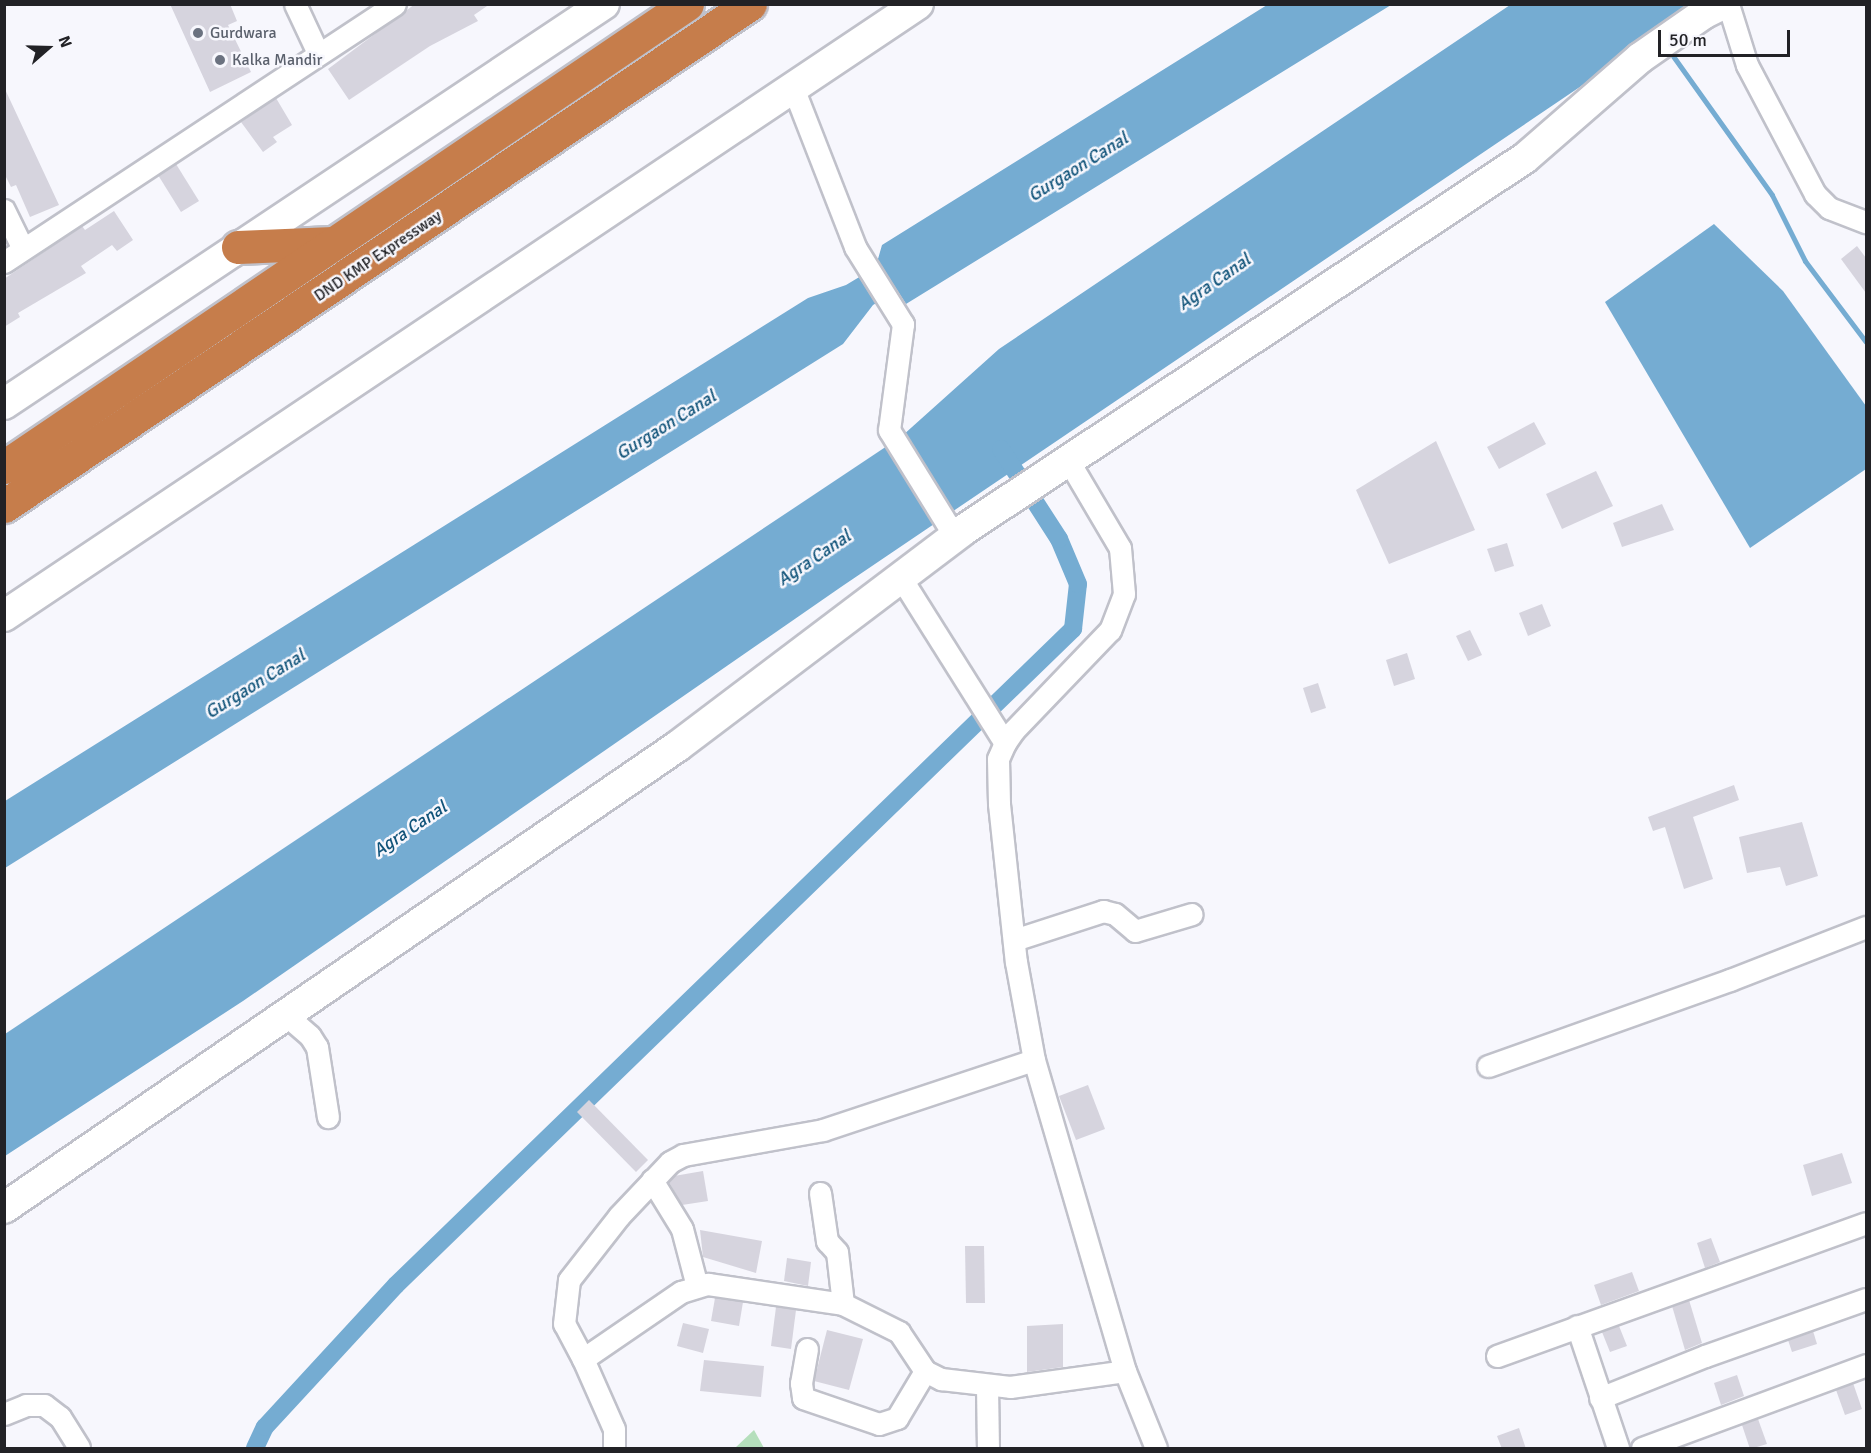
<!DOCTYPE html>
<style>
body{margin:0}
#map{position:relative;width:1871px;height:1453px;overflow:hidden;background:#f7f7fd;font-family:Signika,sans-serif}
div>[style]{position:absolute}
[style*='--x']{left:calc(var(--x)*1px);top:calc(var(--y)*1px);width:calc(var(--w)*1px);rotate:calc(var(--a)*1deg)}
.green>*{inset:0;background:#b5dfbc}
.water>*{inset:0;background:#75acd2}
.stream>*{height:5px;margin:-2.5px;padding:0 2.5px;transform-origin:2.5px;border-radius:2.5px;background:#75acd2}
.canal>*{height:18px;margin:-9px;padding:0 9px;transform-origin:9px;border-radius:9px;background:#75acd2}
.building>*{inset:0;background:#d6d4de}
.roads{filter:drop-shadow(2px 0 #c0c1ca) drop-shadow(-2px 0 #c0c1ca) drop-shadow(0 2px #c0c1ca) drop-shadow(0 -2px #c0c1ca)}
.street>*{height:21px;margin:-10.5px;padding:0 10.5px;transform-origin:10.5px;border-radius:10.5px;background:#fff}
.secondary>*{height:30px;margin:-15px;padding:0 15px;transform-origin:15px;border-radius:15px;background:#fff}
.highway>*{height:33px;margin:-16.5px;padding:0 16.5px;transform-origin:16.5px;border-radius:16.5px;background:#c67d4b}
.dots>*{width:16px;height:16px;translate:-50% -50%;box-sizing:border-box;border:3px solid #f7f7fd;border-radius:50%}
span{translate:-50% -50%;white-space:nowrap;text-align:center;line-height:1.15;-webkit-text-stroke:5px #f7f7fd;paint-order:stroke}
.worship-label{font-size:16px;color:#5b616d}
.left{translate:0 -50%;text-align:left}
.street-label{font-size:16px;color:#222226}
.water-label{font-size:18px;color:#105379;font-style:italic}
.frame{position:absolute;inset:0;border:6px solid #222226;pointer-events:none}
.north{position:absolute;left:18px;top:18px;width:60px;height:60px;-webkit-text-stroke:4px #f7f7fd;paint-order:stroke;rotate:70deg;font-size:16px;font-weight:700;line-height:24px;text-align:center;color:#222226}
.north::after{content:'';display:block;margin:auto;width:21px;height:27px;background:#222226;clip-path:polygon(50% 0,100% 100%,50% 72%,0 100%)}
.scale{position:absolute;left:1658px;top:30px;width:132px;height:27px;box-sizing:border-box;border:3px solid #222226;border-top:0;padding-left:8px;font-size:18px;line-height:21px;white-space:nowrap;color:#222226;-webkit-text-stroke:4px #f7f7fd;paint-order:stroke}
</style>
<div id="map">
<div class="green">
<i style="clip-path:polygon(754px 1430px,764px 1448px,735px 1448px)"></i>
</div>
<div class="water">
<i style="clip-path:polygon(1267px 5px,1391px 5px,906px 304px,897px 290px,873px 305px,843px 344px,5px 868px,5px 801px,808px 298px,846px 285px,871px 270px,876px 266px,882px 245px)"></i>
<i style="clip-path:polygon(1510px 5px,1701px 5px,841px 587px,243px 1001px,5px 1156px,5px 1034px,902px 436px,999px 349px)"></i>
<i style="clip-path:polygon(1714px 224px,1783px 291px,1866px 406px,1866px 469px,1750px 548px,1605px 302px)"></i>
</div>
<div class="stream">
<i style="--x:1668;--y:49;--w:179;--a:54.5"></i>
<i style="--x:1772;--y:195;--w:74;--a:63.4"></i>
<i style="--x:1805;--y:261;--w:101;--a:53"></i>
</div>
<div class="canal">
<i style="--x:255;--y:1448;--w:23;--a:-65"></i>
<i style="--x:265;--y:1427;--w:193;--a:-47.3"></i>
<i style="--x:396;--y:1285;--w:943;--a:-44.1"></i>
<i style="--x:1073;--y:629;--w:45;--a:-83.7"></i>
<i style="--x:1078;--y:584;--w:49;--a:-112.9"></i>
<i style="--x:1059;--y:539;--w:107;--a:-122.8"></i>
</div>
<div class="building">
<i style="clip-path:polygon(170px 4px,230px 4px,237px 21px,228px 25px,251px 72px,210px 92px)"></i>
<i style="clip-path:polygon(415px 4px,490px 4px,474px 15px,478px 21px,430px 46px,349px 100px,328px 69px)"></i>
<i style="clip-path:polygon(4px 87px,59px 205px,30px 217px,16px 185px,11px 187px,4px 173px)"></i>
<i style="clip-path:polygon(276px 98px,292px 125px,273px 137px,277px 142px,263px 152px,241px 122px)"></i>
<i style="clip-path:polygon(176px 164px,199px 201px,181px 212px,158px 175px)"></i>
<i style="clip-path:polygon(114px 211px,133px 240px,117px 251px,112px 245px,81px 266px,86px 273px,18px 313px,20px 317px,4px 327px,4px 279px,82px 226px,85px 230px)"></i>
<i style="clip-path:polygon(1857px 246px,1866px 258px,1866px 293px,1841px 259px)"></i>
<i style="clip-path:polygon(1534px 422px,1546px 444px,1499px 469px,1487px 447px)"></i>
<i style="clip-path:polygon(1436px 441px,1475px 530px,1389px 564px,1356px 490px)"></i>
<i style="clip-path:polygon(1596px 471px,1613px 506px,1562px 529px,1546px 494px)"></i>
<i style="clip-path:polygon(1662px 504px,1674px 530px,1622px 547px,1613px 523px)"></i>
<i style="clip-path:polygon(1507px 543px,1514px 566px,1495px 572px,1487px 549px)"></i>
<i style="clip-path:polygon(1542px 604px,1551px 626px,1528px 636px,1519px 613px)"></i>
<i style="clip-path:polygon(1470px 630px,1482px 655px,1468px 661px,1456px 636px)"></i>
<i style="clip-path:polygon(1407px 653px,1415px 679px,1394px 686px,1386px 660px)"></i>
<i style="clip-path:polygon(1318px 683px,1326px 708px,1311px 713px,1303px 688px)"></i>
<i style="clip-path:polygon(1734px 785px,1739px 800px,1693px 817px,1713px 879px,1684px 889px,1665px 827px,1653px 831px,1648px 817px)"></i>
<i style="clip-path:polygon(1802px 822px,1818px 876px,1786px 886px,1780px 867px,1747px 873px,1739px 837px)"></i>
<i style="clip-path:polygon(1088px 1085px,1105px 1129px,1076px 1140px,1059px 1096px)"></i>
<i style="clip-path:polygon(589px 1100px,648px 1160px,636px 1172px,577px 1112px)"></i>
<i style="clip-path:polygon(1842px 1153px,1852px 1183px,1812px 1196px,1803px 1165px)"></i>
<i style="clip-path:polygon(703px 1171px,708px 1201px,682px 1205px,669px 1182px,674px 1176px)"></i>
<i style="clip-path:polygon(700px 1230px,762px 1241px,756px 1273px,703px 1257px)"></i>
<i style="clip-path:polygon(1711px 1238px,1720px 1262px,1705px 1268px,1697px 1243px)"></i>
<i style="clip-path:polygon(965px 1246px,984px 1246px,985px 1303px,966px 1303px)"></i>
<i style="clip-path:polygon(787px 1258px,811px 1262px,808px 1286px,784px 1281px)"></i>
<i style="clip-path:polygon(1632px 1272px,1639px 1291px,1601px 1305px,1594px 1285px)"></i>
<i style="clip-path:polygon(715px 1298px,743px 1302px,739px 1326px,711px 1321px)"></i>
<i style="clip-path:polygon(1689px 1300px,1702px 1343px,1685px 1350px,1672px 1306px)"></i>
<i style="clip-path:polygon(776px 1307px,796px 1310px,791px 1349px,771px 1346px)"></i>
<i style="clip-path:polygon(683px 1323px,709px 1329px,703px 1353px,677px 1346px)"></i>
<i style="clip-path:polygon(1063px 1324px,1063px 1367px,1027px 1372px,1027px 1326px)"></i>
<i style="clip-path:polygon(1619px 1326px,1627px 1346px,1610px 1352px,1602px 1332px)"></i>
<i style="clip-path:polygon(827px 1330px,863px 1339px,849px 1390px,814px 1381px)"></i>
<i style="clip-path:polygon(1813px 1331px,1817px 1344px,1792px 1352px,1788px 1340px)"></i>
<i style="clip-path:polygon(704px 1360px,764px 1366px,761px 1397px,700px 1391px)"></i>
<i style="clip-path:polygon(1737px 1375px,1744px 1396px,1721px 1405px,1714px 1383px)"></i>
<i style="clip-path:polygon(1853px 1383px,1862px 1409px,1845px 1415px,1836px 1390px)"></i>
<i style="clip-path:polygon(1758px 1419px,1767px 1444px,1750px 1449px,1742px 1425px)"></i>
<i style="clip-path:polygon(1519px 1428px,1526px 1449px,1502px 1449px,1497px 1436px)"></i>
</div>
<div class="roads">
<div class="street">
<i style="--x:295;--y:4;--w:54;--a:64.9"></i>
<i style="--x:1728;--y:4;--w:64;--a:72.7"></i>
<i style="--x:1747;--y:65;--w:146;--a:62.2"></i>
<i style="--x:1815;--y:194;--w:20;--a:45"></i>
<i style="--x:1829;--y:208;--w:40;--a:21"></i>
<i style="--x:792;--y:85;--w:174;--a:68.7"></i>
<i style="--x:855;--y:247;--w:91;--a:58.1"></i>
<i style="--x:903;--y:324;--w:107;--a:97.5"></i>
<i style="--x:889;--y:430;--w:126;--a:58.3"></i>
<i style="--x:4;--y:210;--w:43;--a:64"></i>
<i style="--x:4;--y:262;--w:468;--a:-33.4"></i>
<i style="--x:1068;--y:460;--w:102;--a:59.4"></i>
<i style="--x:1120;--y:548;--w:46;--a:85"></i>
<i style="--x:1124;--y:594;--w:39;--a:111"></i>
<i style="--x:1110;--y:630;--w:139;--a:133.8"></i>
<i style="--x:1014;--y:730;--w:16;--a:125"></i>
<i style="--x:1005;--y:743;--w:17;--a:114"></i>
<i style="--x:998;--y:759;--w:45;--a:88.7"></i>
<i style="--x:999;--y:804;--w:159;--a:83.9"></i>
<i style="--x:1016;--y:962;--w:100;--a:79.6"></i>
<i style="--x:1034;--y:1060;--w:324;--a:73.7"></i>
<i style="--x:1125;--y:1371;--w:83;--a:68.1"></i>
<i style="--x:901;--y:578;--w:195;--a:57.8"></i>
<i style="--x:1014;--y:940;--w:94;--a:-18"></i>
<i style="--x:1103;--y:911;--w:12;--a:14"></i>
<i style="--x:1115;--y:914;--w:26;--a:40"></i>
<i style="--x:1135;--y:931;--w:59;--a:-16.6"></i>
<i style="--x:287;--y:1016;--w:30;--a:41"></i>
<i style="--x:310;--y:1036;--w:13;--a:58"></i>
<i style="--x:317;--y:1047;--w:71;--a:81.1"></i>
<i style="--x:1488;--y:1066;--w:257;--a:-19.6"></i>
<i style="--x:1730;--y:980;--w:146;--a:-21.3"></i>
<i style="--x:652;--y:1180;--w:57;--a:58.5"></i>
<i style="--x:682;--y:1229;--w:59;--a:75.3"></i>
<i style="--x:820;--y:1193;--w:49;--a:81.7"></i>
<i style="--x:827;--y:1241;--w:15;--a:48"></i>
<i style="--x:837;--y:1252;--w:52;--a:83.4"></i>
<i style="--x:1577;--y:1326;--w:129;--a:71.4"></i>
<i style="--x:807;--y:1349;--w:35;--a:100"></i>
<i style="--x:801;--y:1383;--w:15;--a:82"></i>
<i style="--x:803;--y:1398;--w:80;--a:18.9"></i>
<i style="--x:879;--y:1424;--w:19;--a:-18"></i>
<i style="--x:897;--y:1418;--w:55;--a:-59.2"></i>
<i style="--x:1497;--y:1356;--w:392;--a:-19.8"></i>
<i style="--x:583;--y:1359;--w:40;--a:-118"></i>
<i style="--x:564;--y:1324;--w:44;--a:-83.5"></i>
<i style="--x:569;--y:1280;--w:81;--a:-52"></i>
<i style="--x:619;--y:1216;--w:74;--a:-46.6"></i>
<i style="--x:670;--y:1162;--w:15;--a:-28"></i>
<i style="--x:683;--y:1155;--w:142;--a:-10.1"></i>
<i style="--x:823;--y:1130;--w:222;--a:-18.4"></i>
<i style="--x:987;--y:1386;--w:62;--a:89.1"></i>
<i style="--x:1600;--y:1398;--w:113;--a:-21.8"></i>
<i style="--x:1705;--y:1356;--w:171;--a:-19.5"></i>
<i style="--x:4;--y:1414;--w:24;--a:-22"></i>
<i style="--x:26;--y:1405;--w:18;--a:0"></i>
<i style="--x:44;--y:1405;--w:20;--a:37"></i>
<i style="--x:60;--y:1417;--w:36;--a:58"></i>
<i style="--x:614;--y:1448;--w:19;--a:-90"></i>
<i style="--x:614;--y:1429;--w:77;--a:-113.9"></i>
<i style="--x:583;--y:1359;--w:119;--a:-34.4"></i>
<i style="--x:681;--y:1292;--w:28;--a:-17"></i>
<i style="--x:708;--y:1284;--w:136;--a:8.4"></i>
<i style="--x:843;--y:1304;--w:63;--a:26.6"></i>
<i style="--x:899;--y:1332;--w:47;--a:56.3"></i>
<i style="--x:925;--y:1371;--w:18;--a:27"></i>
<i style="--x:941;--y:1379;--w:69;--a:6.6"></i>
<i style="--x:1010;--y:1387;--w:116;--a:-7.9"></i>
<i style="--x:1642;--y:1448;--w:239;--a:-20.3"></i>
</div>
<div class="secondary">
<i style="--x:4;--y:404;--w:721;--a:-33.69"></i>
<i style="--x:4;--y:616;--w:1100;--a:-33.81"></i>
<i style="--x:4;--y:1208;--w:817;--a:-34.43"></i>
<i style="--x:678;--y:746;--w:356;--a:-37.1"></i>
<i style="--x:962;--y:531;--w:675;--a:-33.53"></i>
<i style="--x:1525;--y:158;--w:152;--a:-41"></i>
<i style="--x:1640;--y:58;--w:77;--a:-34.9"></i>
<i style="--x:1703;--y:14;--w:22;--a:-27"></i>
</div>
<div class="highway">
<i style="--x:238;--y:247;--w:95;--a:-2.4"></i>
<i style="--x:4;--y:467;--w:825;--a:-34.13"></i>
<i style="--x:4;--y:506;--w:899;--a:-33.94"></i>
</div>
</div>
<div class="dots">
<i style="left:198px;top:33px;background:#6b7280"></i>
<i style="left:220px;top:60px;background:#6b7280"></i>
</div>
<div class="worship-label">
<span class="left" style="left:210px;top:33px">Gurdwara</span>
<span class="left" style="left:232px;top:60px">Kalka Mandir</span>
</div>
<div class="street-label">
<span style="left:378px;top:256px;rotate:-34deg">DND KMP Expressway</span>
</div>
<div class="water-label">
<span style="left:1078px;top:167px;rotate:-32deg">Gurgaon Canal</span>
<span style="left:1214px;top:282px;rotate:-35deg">Agra Canal</span>
<span style="left:666px;top:425px;rotate:-32deg">Gurgaon Canal</span>
<span style="left:814px;top:558px;rotate:-34deg">Agra Canal</span>
<span style="left:255px;top:684px;rotate:-32deg">Gurgaon Canal</span>
<span style="left:410px;top:829px;rotate:-34deg">Agra Canal</span>
</div>
<div class="frame"></div>
<div class="north">N</div>
<div class="scale">50 m</div>
</div>
